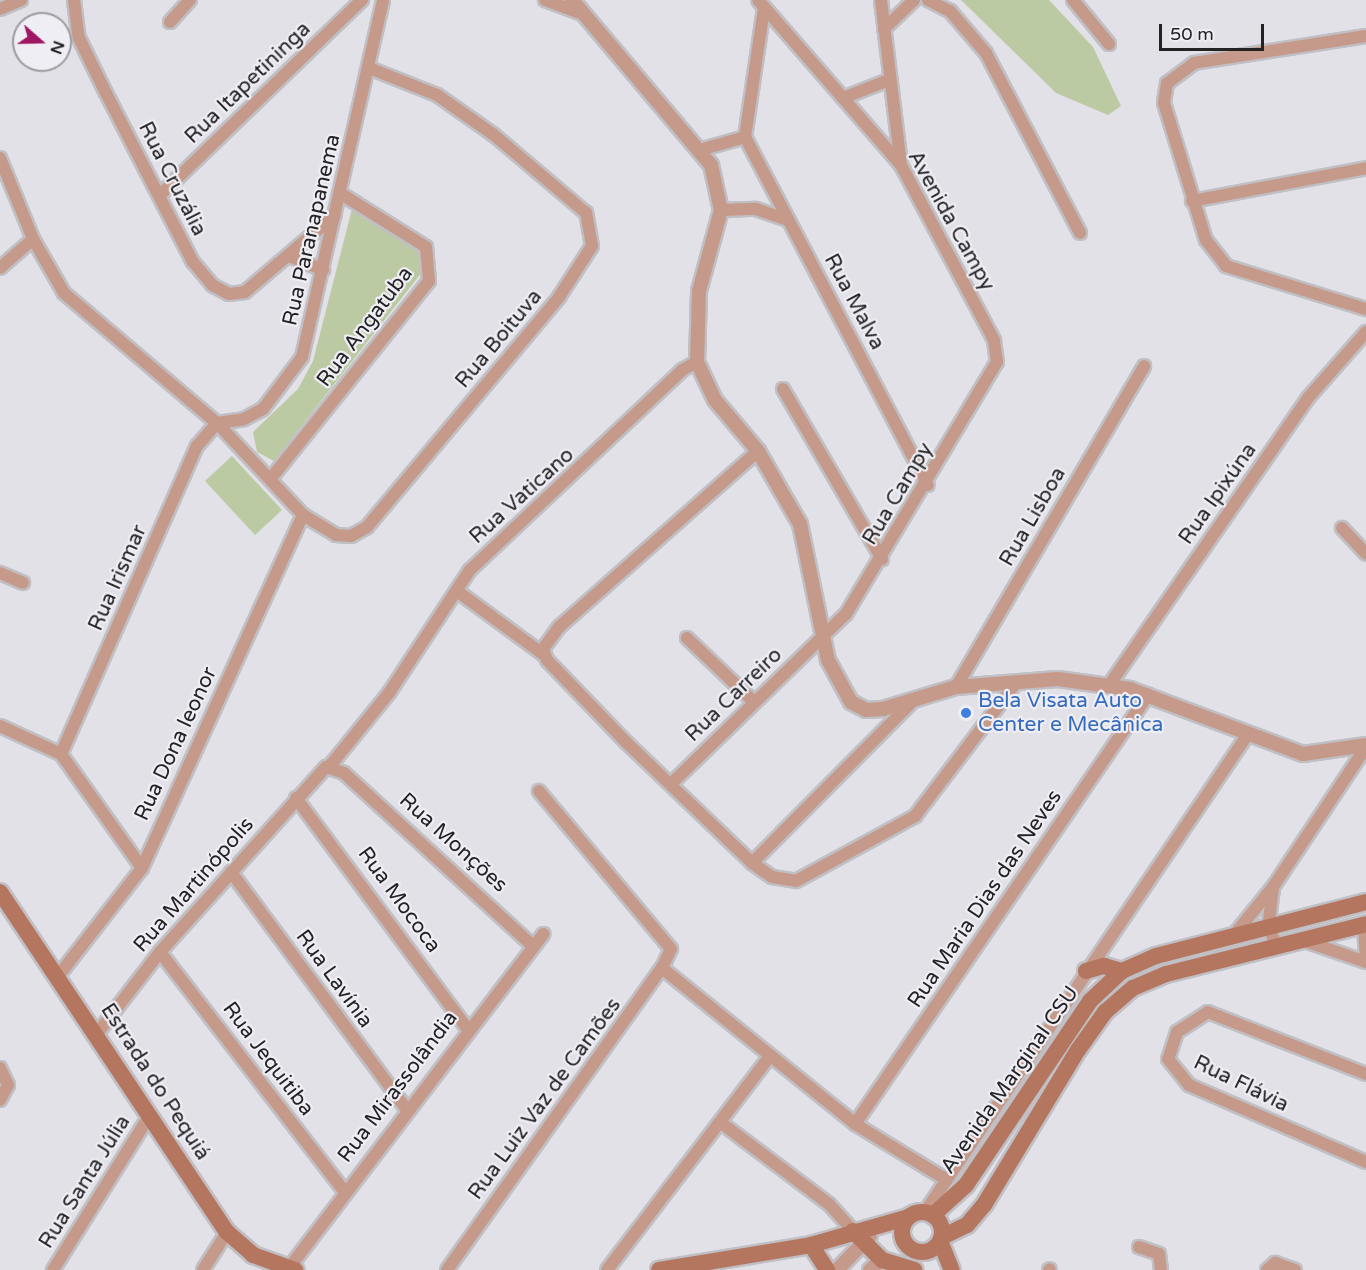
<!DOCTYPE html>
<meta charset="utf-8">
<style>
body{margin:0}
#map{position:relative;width:1366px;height:1270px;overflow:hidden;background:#e2e1e7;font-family:"Varela Round",sans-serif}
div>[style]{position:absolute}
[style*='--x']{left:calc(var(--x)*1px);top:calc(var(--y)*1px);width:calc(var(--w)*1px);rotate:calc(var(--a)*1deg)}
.green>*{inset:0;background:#bccaa3}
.roads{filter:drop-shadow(2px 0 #c0bfc4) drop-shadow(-2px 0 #c0bfc4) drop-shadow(0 2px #c0bfc4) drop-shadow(0 -2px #c0bfc4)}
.minor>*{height:12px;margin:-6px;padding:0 6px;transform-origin:6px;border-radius:6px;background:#c69a8a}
.tertiary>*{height:14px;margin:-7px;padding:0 7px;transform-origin:7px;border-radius:7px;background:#c69a8a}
.secondary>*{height:16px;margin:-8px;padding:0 8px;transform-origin:8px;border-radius:8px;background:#b5765f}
.secondary>.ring{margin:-8px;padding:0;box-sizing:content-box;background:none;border:16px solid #b5765f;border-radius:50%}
.dots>*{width:16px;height:16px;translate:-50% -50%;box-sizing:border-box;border:3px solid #efeef4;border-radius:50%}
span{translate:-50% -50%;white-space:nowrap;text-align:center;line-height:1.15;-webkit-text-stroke:4.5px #efeef4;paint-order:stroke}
.street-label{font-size:21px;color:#232224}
.shop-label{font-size:21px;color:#366cbe}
.left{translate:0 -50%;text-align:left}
.north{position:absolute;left:12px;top:12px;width:60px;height:60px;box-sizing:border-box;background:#efeef4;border:2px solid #9d9ca1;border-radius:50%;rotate:110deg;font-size:16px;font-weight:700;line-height:24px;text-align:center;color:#232224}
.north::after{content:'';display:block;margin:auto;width:21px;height:27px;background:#a01662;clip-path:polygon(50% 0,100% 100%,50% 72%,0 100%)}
.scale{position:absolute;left:1159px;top:24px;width:105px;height:27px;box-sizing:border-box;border:3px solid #232224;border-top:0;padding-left:8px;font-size:18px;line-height:21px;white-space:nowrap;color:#232224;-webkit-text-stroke:4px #efeef4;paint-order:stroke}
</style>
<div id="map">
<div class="green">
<i style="clip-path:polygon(961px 0,1049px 0,1093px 47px,1121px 106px,1108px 115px,1056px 93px)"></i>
<i style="clip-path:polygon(352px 209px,425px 254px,426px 267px,274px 461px,257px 452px,253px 432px,298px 389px,313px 361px)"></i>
<i style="clip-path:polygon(232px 456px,282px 510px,255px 535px,205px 481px)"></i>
</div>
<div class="roads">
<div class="minor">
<i style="--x:74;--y:0;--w:38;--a:83"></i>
<i style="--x:79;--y:38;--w:61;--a:63.9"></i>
<i style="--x:106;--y:93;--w:190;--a:62.8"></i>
<i style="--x:193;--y:262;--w:30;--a:50"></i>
<i style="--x:212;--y:285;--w:19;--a:28"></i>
<i style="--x:229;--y:294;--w:16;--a:-7"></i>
<i style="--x:245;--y:292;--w:118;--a:-40.5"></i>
<i style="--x:545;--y:0;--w:43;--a:20.6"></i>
<i style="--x:881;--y:0;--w:166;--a:83.1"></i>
<i style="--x:928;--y:0;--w:25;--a:27"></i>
<i style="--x:950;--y:11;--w:55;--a:49.4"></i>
<i style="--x:986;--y:53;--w:203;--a:62.4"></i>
<i style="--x:1073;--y:0;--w:57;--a:50.7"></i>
<i style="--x:0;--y:9;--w:23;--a:-23"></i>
<i style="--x:170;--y:22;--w:30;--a:-48"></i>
<i style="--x:884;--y:29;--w:42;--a:-44"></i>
<i style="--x:1366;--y:36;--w:174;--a:171.1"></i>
<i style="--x:1194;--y:63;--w:34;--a:143"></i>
<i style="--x:1167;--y:83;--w:20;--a:99"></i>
<i style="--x:1164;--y:103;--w:143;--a:73"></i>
<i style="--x:1206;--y:240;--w:33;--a:52"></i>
<i style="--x:1226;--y:266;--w:146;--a:17.1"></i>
<i style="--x:843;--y:98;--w:49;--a:-21.4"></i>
<i style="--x:745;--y:137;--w:393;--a:62.3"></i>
<i style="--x:703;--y:149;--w:44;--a:-15.9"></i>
<i style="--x:745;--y:137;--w:130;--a:-81.6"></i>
<i style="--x:0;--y:158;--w:87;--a:67.8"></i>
<i style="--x:33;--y:239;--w:62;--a:60.1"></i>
<i style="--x:64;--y:293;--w:201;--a:40.4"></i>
<i style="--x:217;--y:423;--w:126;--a:46.9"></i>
<i style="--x:303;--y:515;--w:39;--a:31"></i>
<i style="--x:336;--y:535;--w:15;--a:4"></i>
<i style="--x:351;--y:536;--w:18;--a:-29"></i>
<i style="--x:367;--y:527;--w:300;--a:-50.1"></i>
<i style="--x:559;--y:297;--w:61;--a:-57.1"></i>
<i style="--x:592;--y:246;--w:34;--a:-100"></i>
<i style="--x:586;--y:213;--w:121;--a:-139.7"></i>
<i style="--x:494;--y:135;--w:70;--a:-144.9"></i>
<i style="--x:437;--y:95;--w:73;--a:-158.3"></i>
<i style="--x:160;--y:195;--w:281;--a:-44"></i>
<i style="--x:1192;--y:201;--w:177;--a:-10.7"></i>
<i style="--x:721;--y:210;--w:35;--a:-2"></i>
<i style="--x:756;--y:209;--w:34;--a:19"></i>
<i style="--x:289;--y:256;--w:37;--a:22"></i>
<i style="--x:0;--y:268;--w:44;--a:-41.3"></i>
<i style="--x:783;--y:389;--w:197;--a:59.8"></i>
<i style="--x:217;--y:423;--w:27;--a:-8"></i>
<i style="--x:244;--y:419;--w:21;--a:-28"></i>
<i style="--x:263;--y:409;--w:65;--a:-53.1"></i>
<i style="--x:302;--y:357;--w:366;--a:-77.2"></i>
<i style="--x:758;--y:451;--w:266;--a:138.5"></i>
<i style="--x:559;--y:627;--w:27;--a:126"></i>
<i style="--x:543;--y:649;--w:12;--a:70"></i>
<i style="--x:547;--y:660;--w:115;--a:46.1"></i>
<i style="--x:627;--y:743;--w:173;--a:43.8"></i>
<i style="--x:752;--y:863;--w:24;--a:35"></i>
<i style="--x:772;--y:877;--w:24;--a:9"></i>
<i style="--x:796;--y:881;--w:136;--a:-28.6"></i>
<i style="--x:915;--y:816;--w:167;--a:-52.8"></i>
<i style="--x:272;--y:477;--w:251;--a:-51.3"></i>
<i style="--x:429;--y:281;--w:34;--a:-95"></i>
<i style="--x:426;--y:247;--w:102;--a:-147.9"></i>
<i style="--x:1342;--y:528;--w:35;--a:47"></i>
<i style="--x:0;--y:573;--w:25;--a:23"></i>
<i style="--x:457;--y:591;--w:108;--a:36.3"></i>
<i style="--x:687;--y:638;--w:91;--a:43.7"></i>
<i style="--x:1110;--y:684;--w:348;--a:-55.3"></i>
<i style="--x:1308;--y:398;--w:88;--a:-48.7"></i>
<i style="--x:956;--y:687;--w:372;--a:-59.6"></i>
<i style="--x:0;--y:726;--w:67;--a:24.7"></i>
<i style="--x:61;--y:754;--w:140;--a:54.6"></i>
<i style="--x:61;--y:754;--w:337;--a:-66.2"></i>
<i style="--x:197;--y:446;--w:30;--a:-49"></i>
<i style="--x:329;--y:767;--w:95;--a:-51"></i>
<i style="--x:389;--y:693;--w:146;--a:-56.7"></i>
<i style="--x:469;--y:571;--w:293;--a:-43.3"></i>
<i style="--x:682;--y:370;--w:17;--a:-28"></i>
<i style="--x:673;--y:782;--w:241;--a:-44.2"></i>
<i style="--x:846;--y:614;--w:294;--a:-59.1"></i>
<i style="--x:997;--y:362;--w:22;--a:-98"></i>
<i style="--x:994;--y:340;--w:198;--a:-118"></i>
<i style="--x:901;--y:165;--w:218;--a:-130.9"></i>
<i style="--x:296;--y:798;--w:287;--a:53.4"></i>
<i style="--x:752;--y:863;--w:227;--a:-45.2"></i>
<i style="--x:231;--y:872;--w:296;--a:53.5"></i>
<i style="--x:1273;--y:888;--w:38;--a:97"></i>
<i style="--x:1268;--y:926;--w:22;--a:66"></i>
<i style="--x:1364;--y:924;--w:35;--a:87"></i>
<i style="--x:1234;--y:935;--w:62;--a:-50.9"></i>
<i style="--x:1273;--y:887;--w:168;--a:-56.4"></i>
<i style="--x:1302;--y:940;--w:68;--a:19"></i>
<i style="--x:160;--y:952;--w:302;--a:52.4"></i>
<i style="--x:662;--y:968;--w:248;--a:38.9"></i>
<i style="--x:855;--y:1124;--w:105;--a:31.4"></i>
<i style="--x:59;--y:975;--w:135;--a:-52.2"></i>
<i style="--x:142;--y:868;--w:388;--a:-65.5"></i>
<i style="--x:96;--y:1035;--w:105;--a:-52.4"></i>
<i style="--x:160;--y:952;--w:249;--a:-48.1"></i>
<i style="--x:326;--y:767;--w:19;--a:18"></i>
<i style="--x:344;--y:773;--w:255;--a:42.5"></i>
<i style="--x:0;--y:1068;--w:19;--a:65"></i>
<i style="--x:8;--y:1085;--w:17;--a:118"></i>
<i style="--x:1366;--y:1074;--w:170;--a:-158.6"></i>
<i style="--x:1208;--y:1012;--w:37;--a:147"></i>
<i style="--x:1177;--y:1032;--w:28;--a:108"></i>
<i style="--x:1168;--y:1059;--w:33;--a:51"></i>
<i style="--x:1189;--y:1085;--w:193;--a:23.5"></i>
<i style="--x:720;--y:1122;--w:136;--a:37"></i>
<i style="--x:829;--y:1204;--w:36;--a:48"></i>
<i style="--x:855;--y:1124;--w:520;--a:-55.67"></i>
<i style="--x:925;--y:1212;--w:573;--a:-55.95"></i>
<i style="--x:1139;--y:1247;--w:21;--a:19"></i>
<i style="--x:1159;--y:1254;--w:16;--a:83"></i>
<i style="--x:289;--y:1268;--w:420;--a:-52.7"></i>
<i style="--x:53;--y:1270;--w:183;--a:-58"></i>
<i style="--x:203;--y:1270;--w:45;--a:-57.7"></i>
<i style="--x:447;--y:1270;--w:371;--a:-54.6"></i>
<i style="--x:662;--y:968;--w:21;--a:-65"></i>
<i style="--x:671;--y:949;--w:206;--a:-129.9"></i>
<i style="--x:607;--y:1270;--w:268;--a:-52.7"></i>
<i style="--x:1049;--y:1270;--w:1;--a:-45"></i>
<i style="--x:1267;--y:1270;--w:11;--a:-41"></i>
<i style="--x:1275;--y:1263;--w:21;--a:19"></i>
</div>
<div class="tertiary">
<i style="--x:572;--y:0;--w:216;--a:49.9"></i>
<i style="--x:711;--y:165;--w:46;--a:77.5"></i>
<i style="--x:721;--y:210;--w:84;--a:105.2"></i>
<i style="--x:699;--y:291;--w:71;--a:91.6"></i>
<i style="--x:697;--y:362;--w:42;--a:64.7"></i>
<i style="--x:715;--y:400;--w:67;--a:49.9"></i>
<i style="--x:758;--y:451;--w:84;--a:60.1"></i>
<i style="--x:800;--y:524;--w:139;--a:78.4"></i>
<i style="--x:828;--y:660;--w:48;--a:61.3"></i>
<i style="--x:851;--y:702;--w:17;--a:28"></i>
<i style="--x:866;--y:710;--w:17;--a:-3"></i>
<i style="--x:883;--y:709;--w:76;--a:-16.8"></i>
<i style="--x:956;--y:687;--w:102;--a:-4.5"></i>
<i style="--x:1058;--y:679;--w:73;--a:7.9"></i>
<i style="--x:1130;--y:689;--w:185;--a:20.6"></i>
<i style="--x:1303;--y:754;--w:64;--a:-8.1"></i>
<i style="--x:837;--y:1270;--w:47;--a:-45.9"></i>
<i style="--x:870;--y:1270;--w:16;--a:-40"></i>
</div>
<div class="secondary">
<i style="--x:0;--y:892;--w:409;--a:56.3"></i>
<i style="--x:227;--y:1232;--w:35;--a:41"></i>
<i style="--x:253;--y:1255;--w:45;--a:19.7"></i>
<i style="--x:1086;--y:971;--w:19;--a:-16"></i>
<i style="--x:1104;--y:966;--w:19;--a:16"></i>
<i class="ring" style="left:902px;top:1212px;width:24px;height:24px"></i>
<i style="--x:933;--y:1215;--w:45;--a:-42.3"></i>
<i style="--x:966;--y:1185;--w:222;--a:-56"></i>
<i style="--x:1090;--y:1001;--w:44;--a:-43.2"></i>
<i style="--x:1122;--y:971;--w:37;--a:-24"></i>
<i style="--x:1156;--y:956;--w:217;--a:-14.4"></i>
<i style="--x:853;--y:1231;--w:41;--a:45"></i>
<i style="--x:882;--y:1260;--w:34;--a:17"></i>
<i style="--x:942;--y:1237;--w:28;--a:-26"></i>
<i style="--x:967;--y:1225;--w:26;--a:-50"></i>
<i style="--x:984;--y:1205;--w:181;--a:-58.8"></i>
<i style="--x:1078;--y:1050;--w:47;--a:-54.6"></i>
<i style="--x:1105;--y:1012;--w:37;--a:-41"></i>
<i style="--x:1133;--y:988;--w:36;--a:-23"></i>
<i style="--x:1166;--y:974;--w:206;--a:-14"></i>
<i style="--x:940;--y:1241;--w:31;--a:68"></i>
<i style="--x:811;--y:1245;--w:30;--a:57"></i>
<i style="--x:659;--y:1270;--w:154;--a:-9.3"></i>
<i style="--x:811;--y:1245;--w:102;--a:-15.9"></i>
</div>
</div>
<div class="dots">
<i style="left:966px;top:713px;background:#3f7fe0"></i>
</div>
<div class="street-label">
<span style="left:248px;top:83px;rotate:-44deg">Rua Itapetininga</span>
<span style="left:172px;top:179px;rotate:63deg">Rua Cruzália</span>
<span style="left:951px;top:221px;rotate:61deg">Avenida Campy</span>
<span style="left:312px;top:230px;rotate:-77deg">Rua Paranapanema</span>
<span style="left:854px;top:302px;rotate:62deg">Rua Malva</span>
<span style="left:365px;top:327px;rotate:-53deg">Rua Angatuba</span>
<span style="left:499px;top:339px;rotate:-50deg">Rua Boituva</span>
<span style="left:898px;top:494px;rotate:-59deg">Rua Campy</span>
<span style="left:1218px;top:494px;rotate:-55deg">Rua Ipixúna</span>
<span style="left:522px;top:496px;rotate:-42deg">Rua Vaticano</span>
<span style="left:1033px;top:517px;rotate:-60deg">Rua Lisboa</span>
<span style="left:118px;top:578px;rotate:-66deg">Rua Irismar</span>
<span style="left:734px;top:695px;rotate:-44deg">Rua Carreiro</span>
<span style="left:176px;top:744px;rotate:-65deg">Rua Dona leonor</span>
<span style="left:453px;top:843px;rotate:42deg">Rua Monções</span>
<span style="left:194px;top:885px;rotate:-49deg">Rua Martinópolis</span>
<span style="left:985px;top:899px;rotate:-56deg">Rua Maria Dias das Neves</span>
<span style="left:399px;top:900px;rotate:54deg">Rua Mococa</span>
<span style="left:334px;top:979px;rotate:54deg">Rua Lavínia</span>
<span style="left:268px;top:1059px;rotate:53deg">Rua Jequitiba</span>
<span style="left:1010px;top:1080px;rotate:-55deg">Avenida Marginal CSU</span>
<span style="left:155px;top:1082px;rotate:57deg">Estrada do Pequiá</span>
<span style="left:1241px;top:1084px;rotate:26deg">Rua Flávia</span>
<span style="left:398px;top:1087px;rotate:-53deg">Rua Mirassolândia</span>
<span style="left:545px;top:1099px;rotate:-54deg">Rua Luiz Vaz de Camões</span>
<span style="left:85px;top:1182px;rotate:-58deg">Rua Santa Júlia</span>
</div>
<div class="shop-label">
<span class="left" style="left:978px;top:713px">Bela Visata Auto<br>Center e Mecânica</span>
</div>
<div class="north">N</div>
<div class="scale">50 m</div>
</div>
